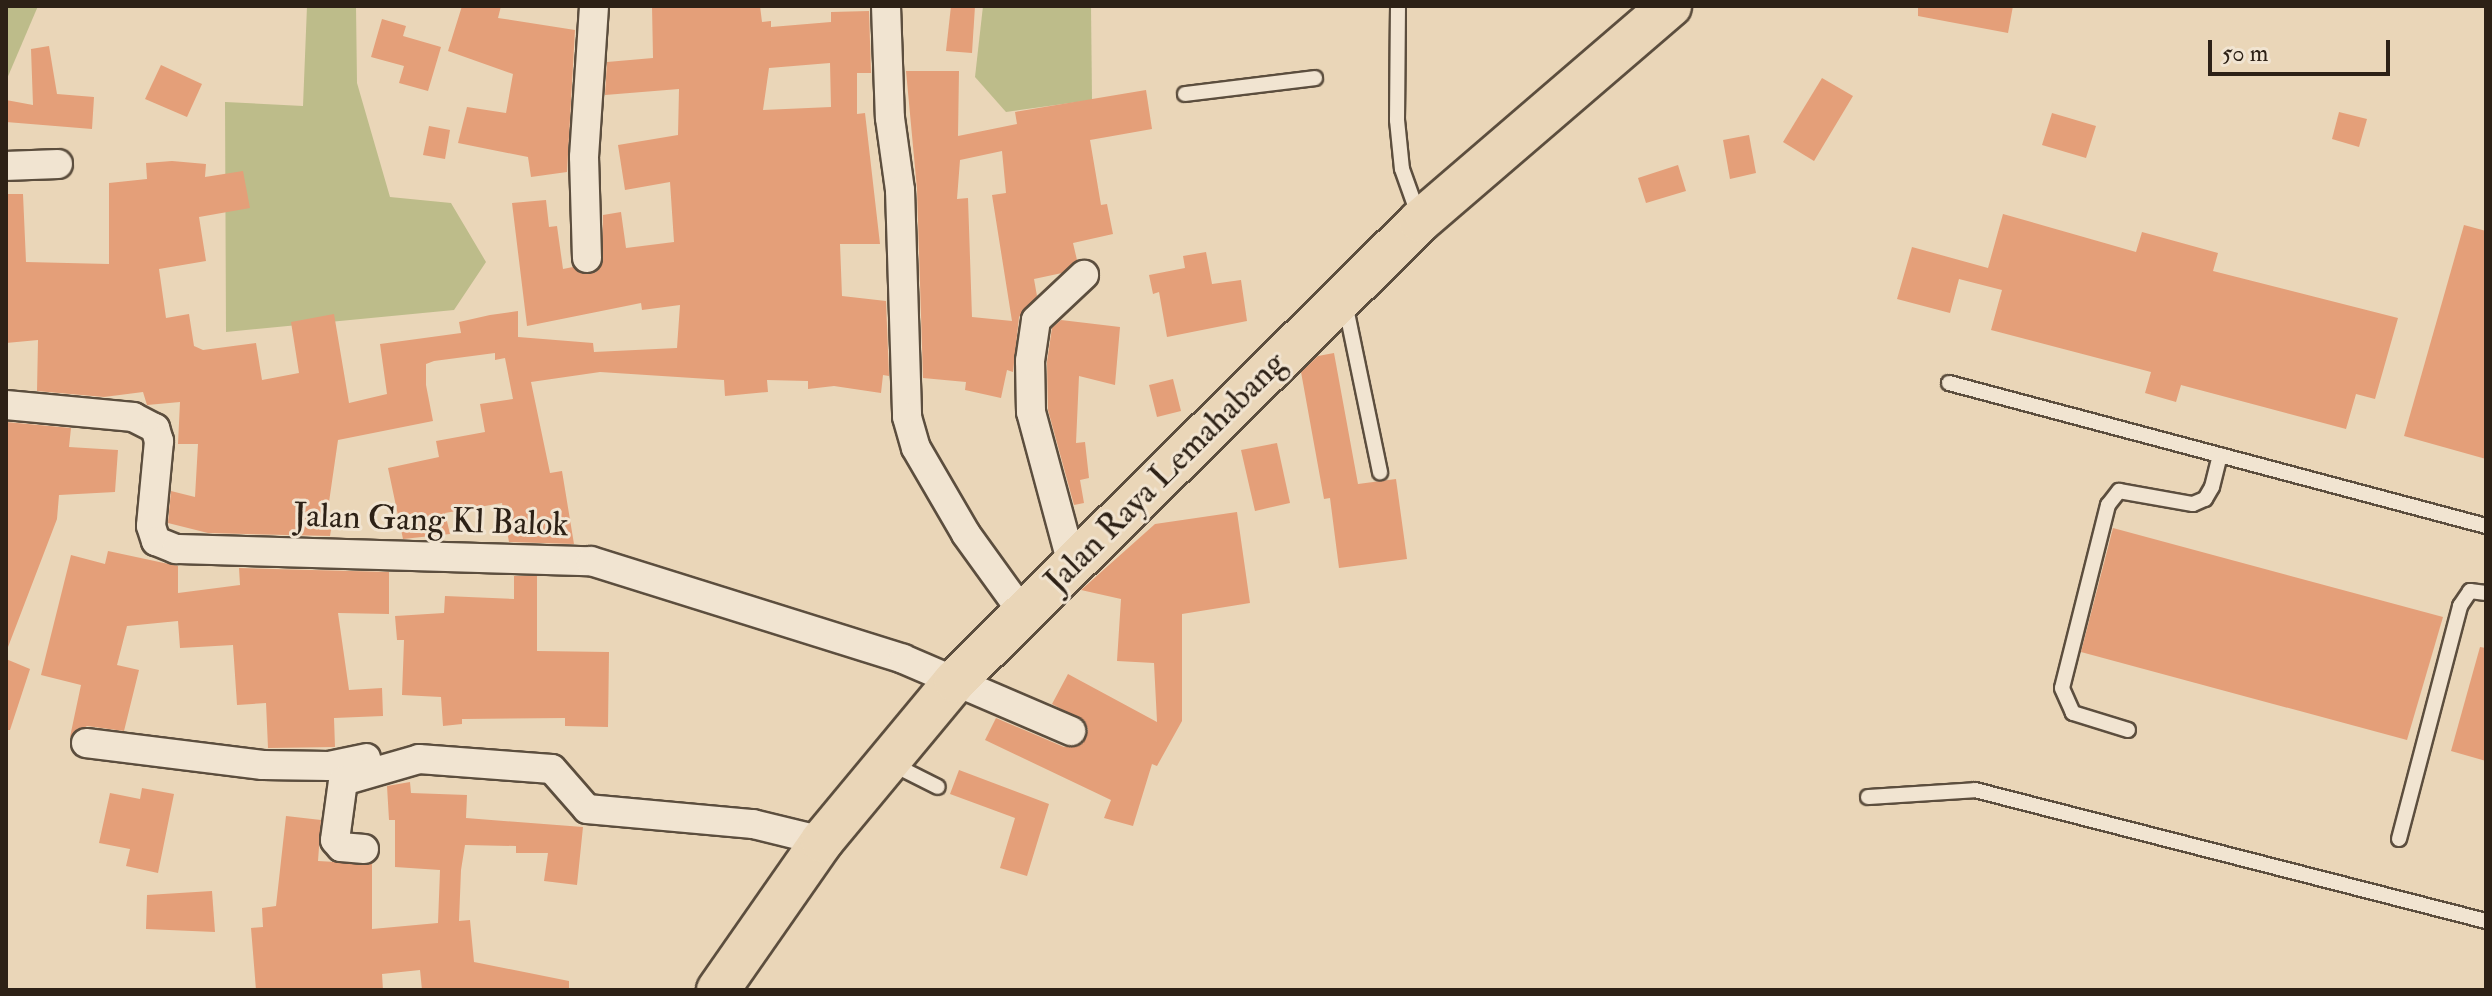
<!DOCTYPE html>
<style>
body{margin:0}
#map{position:relative;width:2492px;height:996px;overflow:hidden;background:#ead6b8;font-family:"IM FELL Double Pica",serif}
div>[style]{position:absolute}
[style*='--x']{left:calc(var(--x)*1px);top:calc(var(--y)*1px);width:calc(var(--w)*1px);rotate:calc(var(--a)*1deg)}
.green>*{inset:0;background:#bdbc8a}
.building>*{inset:0;background:#e49f79}
.roads{filter:drop-shadow(2px 0 #5c4e3e) drop-shadow(-2px 0 #5c4e3e) drop-shadow(0 2px #5c4e3e) drop-shadow(0 -2px #5c4e3e)}
.service>*{height:14px;margin:-7px;padding:0 7px;transform-origin:7px;border-radius:7px;background:#f1e4d1}
.minor>*{height:28px;margin:-14px;padding:0 14px;transform-origin:14px;border-radius:14px;background:#f1e4d1}
.primary>*{height:42px;margin:-21px;padding:0 21px;transform-origin:21px;border-radius:21px;background:#ead6b8}
span{translate:-50% -50%;white-space:nowrap;text-align:center;line-height:1.15;-webkit-text-stroke:6px #f1e4d1;paint-order:stroke}
.street-label{font-size:34px;color:#2d2116}
.frame{position:absolute;inset:0;border:8px solid #2d2116;pointer-events:none}
.scale{position:absolute;left:2208px;top:40px;width:182px;height:36px;box-sizing:border-box;border:4px solid #2d2116;border-top:0;padding-left:10px;font-size:24px;line-height:28px;white-space:nowrap;color:#2d2116;-webkit-text-stroke:6px #f1e4d1;paint-order:stroke}
</style>
<div id="map">
<div class="green">
<i style="clip-path:polygon(6px 6px,38px 6px,6px 81px)"></i>
<i style="clip-path:polygon(307px 6px,356px 6px,357px 83px,390px 197px,451px 203px,486px 262px,454px 310px,226px 332px,225px 102px,303px 106px)"></i>
<i style="clip-path:polygon(983px 6px,1091px 6px,1092px 100px,1006px 112px,975px 77px)"></i>
</div>
<div class="building">
<i style="clip-path:polygon(462px 6px,501px 6px,498px 18px,575px 30px,567px 172px,531px 177px,528px 157px,458px 143px,467px 107px,506px 113px,513px 74px,448px 51px)"></i>
<i style="clip-path:polygon(evenodd,652px 6px,760px 6px,762px 22px,771px 21px,771px 27px,831px 22px,831px 12px,869px 11px,871px 73px,857px 73px,857px 114px,865px 113px,880px 244px,840px 244px,842px 296px,886px 301px,889px 376px,883px 375px,881px 393px,834px 386px,808px 389px,808px 381px,767px 380px,768px 392px,725px 396px,724px 380px,600px 372px,531px 382px,550px 473px,562px 471px,574px 544px,509px 542px,502px 503px,445px 513px,450px 534px,403px 539px,388px 468px,439px 457px,436px 441px,485px 432px,480px 404px,513px 399px,505px 358px,495px 360px,495px 353px,434px 361px,426px 364px,426px 385px,433px 421px,338px 440px,327px 516px,333px 518px,330px 536px,208px 533px,168px 523px,171px 491px,195px 497px,198px 444px,178px 444px,180px 402px,147px 405px,143px 392px,104px 397px,37px 391px,38px 340px,6px 343px,6px 194px,23px 194px,26px 262px,109px 264px,109px 183px,147px 179px,146px 163px,172px 161px,206px 164px,205px 177px,243px 171px,250px 208px,199px 217px,206px 261px,159px 269px,166px 318px,189px 314px,194px 346px,203px 350px,256px 343px,262px 380px,299px 373px,291px 322px,334px 314px,349px 403px,387px 394px,380px 344px,461px 333px,459px 322px,490px 315px,518px 311px,518px 337px,593px 343px,594px 352px,677px 348px,680px 305px,642px 310px,641px 303px,527px 326px,512px 203px,546px 200px,549px 227px,557px 226px,563px 269px,573px 267px,580px 273px,595px 273px,602px 265px,603px 215px,621px 212px,626px 248px,674px 242px,670px 182px,625px 190px,618px 145px,678px 135px,679px 89px,605px 95px,607px 62px,653px 58px,652px 6px,830px 63px,831px 107px,763px 110px,769px 68px,830px 63px)"></i>
<i style="clip-path:polygon(951px 6px,975px 6px,972px 53px,946px 51px)"></i>
<i style="clip-path:polygon(1918px 6px,2013px 6px,2008px 33px,1918px 16px)"></i>
<i style="clip-path:polygon(382px 19px,406px 26px,403px 36px,441px 47px,428px 91px,399px 83px,404px 66px,371px 57px)"></i>
<i style="clip-path:polygon(49px 46px,57px 94px,94px 97px,92px 129px,6px 122px,6px 100px,33px 105px,31px 49px)"></i>
<i style="clip-path:polygon(161px 65px,202px 84px,187px 117px,145px 99px)"></i>
<i style="clip-path:polygon(evenodd,906px 71px,959px 71px,958px 136px,1017px 124px,1015px 112px,1146px 90px,1152px 129px,1090px 140px,1101px 205px,1107px 204px,1113px 234px,1073px 243px,1077px 260px,1062px 273px,1034px 279px,1037px 296px,1019px 317px,1013px 372px,1007px 370px,1001px 398px,965px 390px,966px 382px,923px 378px,917px 189px,906px 71px,1002px 151px,1006px 193px,992px 195px,1012px 321px,972px 317px,968px 198px,957px 199px,960px 160px,1002px 151px)"></i>
<i style="clip-path:polygon(1822px 78px,1853px 96px,1814px 161px,1783px 142px)"></i>
<i style="clip-path:polygon(2339px 112px,2367px 119px,2359px 147px,2332px 139px)"></i>
<i style="clip-path:polygon(2052px 113px,2096px 126px,2086px 158px,2042px 145px)"></i>
<i style="clip-path:polygon(429px 126px,450px 130px,445px 159px,423px 155px)"></i>
<i style="clip-path:polygon(1749px 135px,1756px 173px,1730px 179px,1723px 140px)"></i>
<i style="clip-path:polygon(1678px 165px,1686px 191px,1646px 203px,1638px 178px)"></i>
<i style="clip-path:polygon(2003px 214px,2136px 252px,2142px 232px,2218px 253px,2213px 271px,2398px 318px,2375px 399px,2356px 394px,2346px 429px,2181px 385px,2176px 402px,2145px 393px,2151px 372px,1991px 330px,2002px 290px,1959px 279px,1950px 313px,1897px 299px,1912px 247px,1988px 268px)"></i>
<i style="clip-path:polygon(2464px 225px,2486px 231px,2486px 459px,2404px 436px)"></i>
<i style="clip-path:polygon(1206px 252px,1212px 284px,1241px 280px,1247px 321px,1167px 337px,1159px 292px,1153px 294px,1149px 275px,1185px 268px,1183px 256px)"></i>
<i style="clip-path:polygon(1061px 320px,1120px 327px,1115px 385px,1079px 376px,1076px 443px,1085px 442px,1089px 478px,1080px 480px,1084px 503px,1074px 505px,1048px 410px,1047px 362px,1052px 328px)"></i>
<i style="clip-path:polygon(1334px 353px,1358px 484px,1396px 479px,1407px 559px,1339px 568px,1330px 498px,1324px 499px,1301px 372px,1318px 356px)"></i>
<i style="clip-path:polygon(1173px 379px,1181px 411px,1157px 417px,1149px 385px)"></i>
<i style="clip-path:polygon(6px 422px,71px 428px,69px 447px,118px 450px,115px 492px,59px 495px,57px 519px,8px 647px)"></i>
<i style="clip-path:polygon(1277px 443px,1290px 503px,1255px 511px,1241px 450px)"></i>
<i style="clip-path:polygon(1237px 512px,1250px 603px,1182px 614px,1182px 721px,1157px 766px,1152px 764px,1133px 826px,1104px 818px,1111px 800px,985px 740px,996px 718px,1064px 747px,1082px 744px,1088px 730px,1085px 722px,1052px 704px,1068px 674px,1157px 722px,1154px 663px,1117px 661px,1121px 599px,1081px 590px,1155px 524px)"></i>
<i style="clip-path:polygon(2113px 528px,2443px 617px,2407px 740px,2081px 652px)"></i>
<i style="clip-path:polygon(108px 551px,178px 566px,178px 593px,240px 585px,239px 568px,389px 572px,389px 614px,338px 613px,349px 690px,382px 688px,383px 716px,334px 718px,335px 747px,268px 748px,266px 703px,237px 705px,233px 645px,180px 648px,178px 621px,127px 626px,117px 665px,139px 670px,124px 731px,87px 726px,70px 737px,81px 685px,41px 675px,71px 555px,105px 564px)"></i>
<i style="clip-path:polygon(514px 576px,537px 576px,537px 651px,609px 652px,608px 727px,565px 726px,565px 718px,462px 719px,462px 724px,443px 726px,441px 697px,402px 695px,404px 640px,397px 640px,395px 616px,444px 613px,445px 596px,514px 599px)"></i>
<i style="clip-path:polygon(2480px 647px,2486px 648px,2486px 761px,2451px 751px)"></i>
<i style="clip-path:polygon(6px 659px,30px 669px,10px 730px,6px 730px)"></i>
<i style="clip-path:polygon(959px 770px,1049px 804px,1027px 876px,1000px 868px,1015px 818px,950px 794px)"></i>
<i style="clip-path:polygon(410px 782px,411px 793px,467px 795px,466px 818px,583px 827px,577px 885px,544px 881px,548px 853px,516px 853px,516px 846px,465px 845px,461px 870px,459px 921px,470px 920px,474px 962px,569px 981px,569px 990px,422px 990px,420px 970px,382px 974px,383px 990px,256px 990px,251px 928px,263px 927px,262px 908px,276px 906px,286px 816px,321px 820px,318px 861px,372px 864px,372px 929px,438px 923px,440px 870px,395px 867px,395px 820px,389px 820px,387px 786px)"></i>
<i style="clip-path:polygon(142px 788px,174px 794px,158px 873px,126px 866px,130px 849px,99px 843px,110px 793px,140px 799px)"></i>
<i style="clip-path:polygon(212px 891px,215px 932px,146px 929px,147px 895px)"></i>
</div>
<div class="roads">
<div class="service">
<i style="--x:1398;--y:6;--w:114;--a:90.5"></i>
<i style="--x:1397;--y:120;--w:49;--a:84.2"></i>
<i style="--x:1402;--y:169;--w:48;--a:70.4"></i>
<i style="--x:1185;--y:94;--w:131;--a:-7"></i>
<i style="--x:1345;--y:303;--w:173;--a:78.3"></i>
<i style="--x:1949;--y:383;--w:556;--a:14.91"></i>
<i style="--x:2128;--y:730;--w:58;--a:-162.8"></i>
<i style="--x:2073;--y:713;--w:27;--a:-114"></i>
<i style="--x:2062;--y:688;--w:189;--a:-75.9"></i>
<i style="--x:2108;--y:505;--w:18;--a:-52"></i>
<i style="--x:2119;--y:491;--w:75;--a:10"></i>
<i style="--x:2193;--y:504;--w:13;--a:-23"></i>
<i style="--x:2205;--y:499;--w:14;--a:-60"></i>
<i style="--x:2212;--y:487;--w:33;--a:-76"></i>
<i style="--x:892;--y:764;--w:51;--a:26.6"></i>
<i style="--x:1868;--y:797;--w:107;--a:-3.7"></i>
<i style="--x:1975;--y:790;--w:528;--a:14.38"></i>
<i style="--x:2399;--y:839;--w:241;--a:-75.3"></i>
<i style="--x:2460;--y:606;--w:18;--a:-56"></i>
<i style="--x:2470;--y:591;--w:16;--a:7"></i>
</div>
<div class="minor">
<i style="--x:886;--y:6;--w:112;--a:88"></i>
<i style="--x:890;--y:118;--w:73;--a:82.1"></i>
<i style="--x:900;--y:190;--w:227;--a:88.2"></i>
<i style="--x:907;--y:417;--w:32;--a:74"></i>
<i style="--x:916;--y:448;--w:99;--a:59.8"></i>
<i style="--x:966;--y:534;--w:97;--a:54.2"></i>
<i style="--x:6;--y:166;--w:52;--a:-2.2"></i>
<i style="--x:587;--y:258;--w:101;--a:-91.7"></i>
<i style="--x:584;--y:157;--w:151;--a:-86.2"></i>
<i style="--x:6;--y:405;--w:128;--a:5.4"></i>
<i style="--x:133;--y:417;--w:25;--a:27"></i>
<i style="--x:155;--y:428;--w:14;--a:73"></i>
<i style="--x:159;--y:441;--w:85;--a:95.4"></i>
<i style="--x:151;--y:526;--w:16;--a:72"></i>
<i style="--x:156;--y:541;--w:22;--a:22"></i>
<i style="--x:176;--y:549;--w:415;--a:1.7"></i>
<i style="--x:591;--y:561;--w:327;--a:17.4"></i>
<i style="--x:903;--y:659;--w:183;--a:23.2"></i>
<i style="--x:1072;--y:564;--w:157;--a:-105.1"></i>
<i style="--x:1031;--y:412;--w:51;--a:-91.1"></i>
<i style="--x:1030;--y:361;--w:41;--a:-81.7"></i>
<i style="--x:1036;--y:320;--w:66;--a:-43.2"></i>
<i style="--x:86;--y:743;--w:178;--a:7.1"></i>
<i style="--x:263;--y:765;--w:66;--a:0.9"></i>
<i style="--x:329;--y:766;--w:38;--a:-12"></i>
<i style="--x:364;--y:849;--w:23;--a:-175"></i>
<i style="--x:341;--y:847;--w:9;--a:-131"></i>
<i style="--x:335;--y:840;--w:60;--a:-82.3"></i>
<i style="--x:343;--y:781;--w:79;--a:-16.1"></i>
<i style="--x:419;--y:759;--w:133;--a:4.3"></i>
<i style="--x:552;--y:769;--w:53;--a:48.8"></i>
<i style="--x:587;--y:809;--w:167;--a:5.2"></i>
<i style="--x:753;--y:824;--w:71;--a:13.8"></i>
</div>
<div class="primary">
<i style="--x:718;--y:990;--w:182;--a:-55.1"></i>
<i style="--x:822;--y:841;--w:208;--a:-50.3"></i>
<i style="--x:955;--y:681;--w:654;--a:-44.69"></i>
<i style="--x:1420;--y:221;--w:330;--a:-40.7"></i>
</div>
</div>
<div class="street-label">
<span style="left:1165px;top:472px;rotate:-45deg">Jalan Raya Lemahabang</span>
<span style="left:431px;top:520px;rotate:2deg">Jalan Gang Kl Balok</span>
</div>
<div class="frame"></div>
<div class="scale">50 m</div>
</div>
